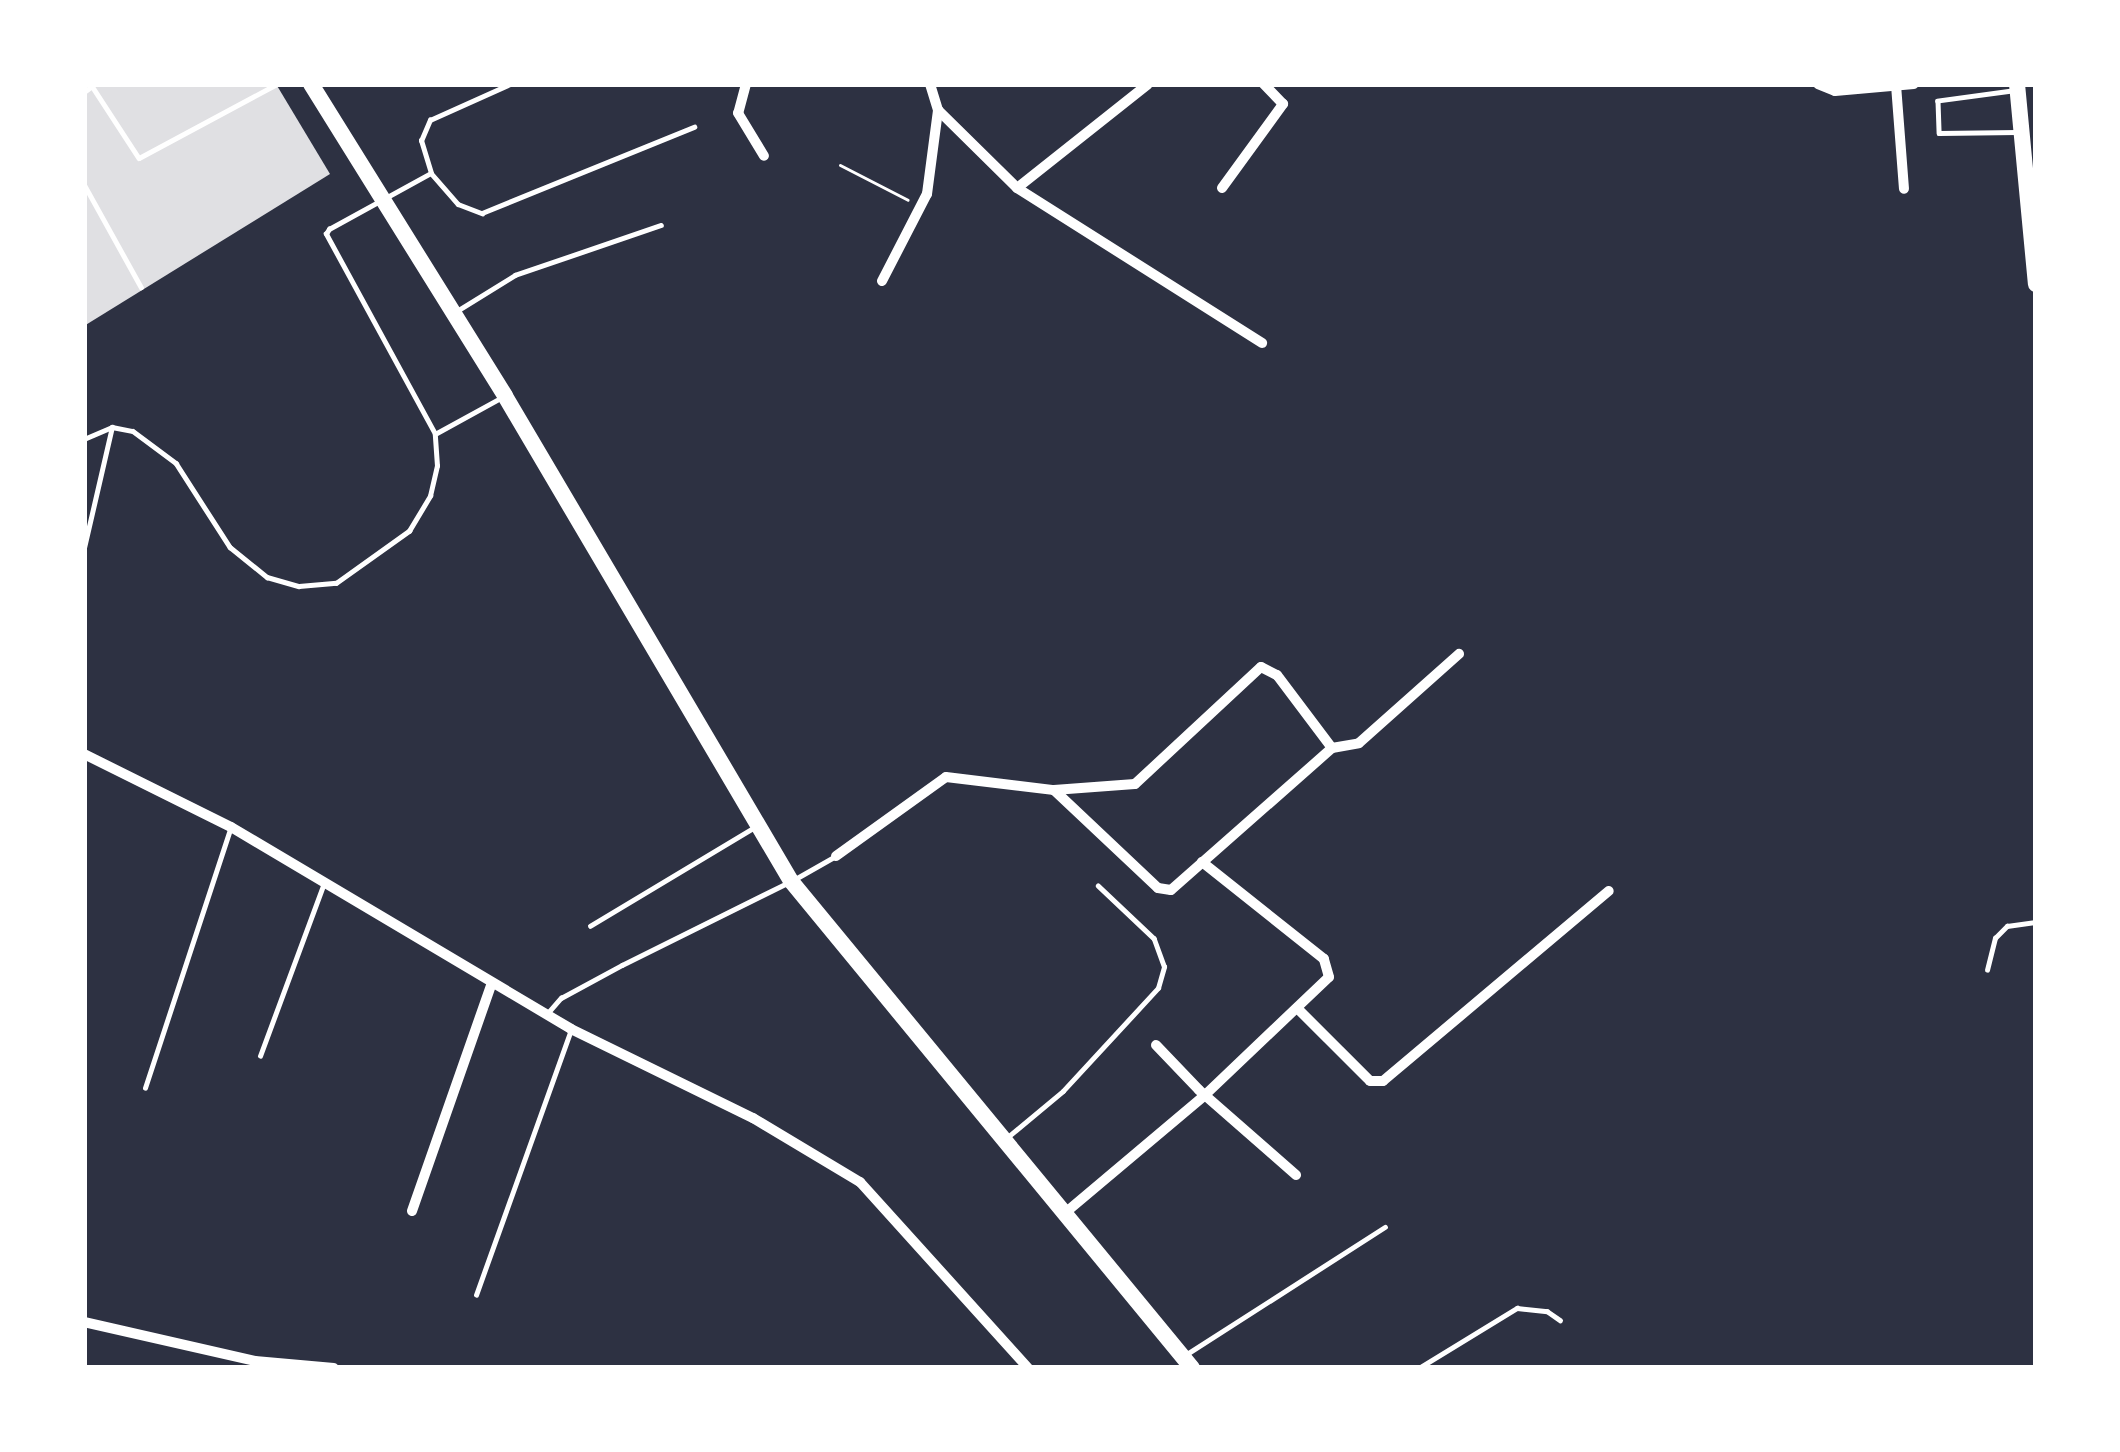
<!DOCTYPE html>
<style>
body{margin:0}
#map{position:relative;width:2120px;height:1452px;overflow:hidden;background:#2d3142;font-family:Poppins,sans-serif}
div>[style]{position:absolute}
[style*='--x']{left:calc(var(--x)*1px);top:calc(var(--y)*1px);width:calc(var(--w)*1px);rotate:calc(var(--a)*1deg)}
.building>*{inset:0;background:#e0e0e3}
.path>*{height:3px;margin:-1.5px;padding:0 1.5px;transform-origin:1.5px;border-radius:1.5px;background:#fff}
.service>*{height:4.5px;margin:-2.25px;padding:0 2.25px;transform-origin:2.25px;border-radius:2.25px;background:#fff}
.minor>*{height:10px;margin:-5px;padding:0 5px;transform-origin:5px;border-radius:5px;background:#fff}
.primary>*{height:16px;margin:-8px;padding:0 8px;transform-origin:8px;border-radius:8px;background:#fff}
span{translate:-50% -50%;white-space:nowrap;text-align:center;line-height:1.15;-webkit-text-stroke:12px #fff;paint-order:stroke}
.frame{position:absolute;inset:0;border:87px solid #fff;pointer-events:none}
</style>
<div id="map">
<div class="building">
<i style="clip-path:polygon(84px 84px,276px 84px,330px 174px,84px 326px)"></i>
</div>
<div class="path">
<i style="--x:840;--y:165;--w:76;--a:27.2"></i>
</div>
<div class="service">
<i style="--x:2012;--y:91;--w:75;--a:172.3"></i>
<i style="--x:1938;--y:101;--w:32;--a:88"></i>
<i style="--x:1939;--y:133;--w:78;--a:-0.7"></i>
<i style="--x:84;--y:92;--w:10;--a:-37"></i>
<i style="--x:92;--y:86;--w:86;--a:56.9"></i>
<i style="--x:139;--y:158;--w:157;--a:-28.2"></i>
<i style="--x:431;--y:173;--w:34;--a:-107"></i>
<i style="--x:421;--y:141;--w:23;--a:-67"></i>
<i style="--x:430;--y:120;--w:88;--a:-24.2"></i>
<i style="--x:84;--y:184;--w:118;--a:61"></i>
<i style="--x:457;--y:311;--w:68;--a:-31.8"></i>
<i style="--x:515;--y:275;--w:154;--a:-18.9"></i>
<i style="--x:435;--y:434;--w:73;--a:-28.7"></i>
<i style="--x:84;--y:439;--w:30;--a:-23"></i>
<i style="--x:112;--y:427;--w:21;--a:11"></i>
<i style="--x:133;--y:431;--w:54;--a:36.7"></i>
<i style="--x:176;--y:463;--w:100;--a:57.3"></i>
<i style="--x:230;--y:547;--w:48;--a:39"></i>
<i style="--x:267;--y:577;--w:33;--a:16"></i>
<i style="--x:299;--y:586;--w:37;--a:-5"></i>
<i style="--x:336;--y:583;--w:90;--a:-35.5"></i>
<i style="--x:409;--y:531;--w:41;--a:-59"></i>
<i style="--x:430;--y:496;--w:31;--a:-77"></i>
<i style="--x:437;--y:466;--w:32;--a:-94"></i>
<i style="--x:435;--y:434;--w:228;--a:-118.6"></i>
<i style="--x:326;--y:234;--w:6;--a:-59"></i>
<i style="--x:329;--y:229;--w:116;--a:-28.8"></i>
<i style="--x:431;--y:173;--w:41;--a:48.9"></i>
<i style="--x:458;--y:204;--w:26;--a:21"></i>
<i style="--x:482;--y:213;--w:229;--a:-22.1"></i>
<i style="--x:84;--y:548;--w:124;--a:-77"></i>
<i style="--x:797;--y:878;--w:43;--a:-29.6"></i>
<i style="--x:590;--y:926;--w:192;--a:-31"></i>
<i style="--x:1987;--y:970;--w:33;--a:-76"></i>
<i style="--x:1995;--y:938;--w:17;--a:-45"></i>
<i style="--x:2007;--y:926;--w:29;--a:-8"></i>
<i style="--x:546;--y:1015;--w:23;--a:-49"></i>
<i style="--x:561;--y:998;--w:69;--a:-28.4"></i>
<i style="--x:622;--y:965;--w:184;--a:-26.4"></i>
<i style="--x:260;--y:1056;--w:184;--a:-69.7"></i>
<i style="--x:145;--y:1088;--w:275;--a:-71.8"></i>
<i style="--x:1009;--y:1136;--w:70;--a:-39.8"></i>
<i style="--x:1063;--y:1091;--w:140;--a:-47.3"></i>
<i style="--x:1158;--y:988;--w:22;--a:-74"></i>
<i style="--x:1164;--y:967;--w:30;--a:-110"></i>
<i style="--x:1154;--y:939;--w:77;--a:-136.6"></i>
<i style="--x:476;--y:1295;--w:282;--a:-70.3"></i>
<i style="--x:1187;--y:1354;--w:235;--a:-32.7"></i>
<i style="--x:1419;--y:1368;--w:115;--a:-31.5"></i>
<i style="--x:1517;--y:1308;--w:30;--a:6"></i>
<i style="--x:1547;--y:1311;--w:16;--a:35"></i>
</div>
<div class="minor">
<i style="--x:746;--y:84;--w:30;--a:105"></i>
<i style="--x:738;--y:113;--w:50;--a:58.8"></i>
<i style="--x:930;--y:84;--w:27;--a:73"></i>
<i style="--x:938;--y:110;--w:111;--a:44.6"></i>
<i style="--x:1017;--y:188;--w:290;--a:32.3"></i>
<i style="--x:1818;--y:84;--w:18;--a:22"></i>
<i style="--x:1835;--y:91;--w:79;--a:-5.1"></i>
<i style="--x:1896;--y:85;--w:104;--a:85.6"></i>
<i style="--x:1017;--y:188;--w:167;--a:-38.4"></i>
<i style="--x:1222;--y:188;--w:104;--a:-54"></i>
<i style="--x:1283;--y:104;--w:28;--a:-134"></i>
<i style="--x:882;--y:281;--w:98;--a:-62.7"></i>
<i style="--x:927;--y:194;--w:85;--a:-82.5"></i>
<i style="--x:84;--y:754;--w:164;--a:26.4"></i>
<i style="--x:231;--y:827;--w:395;--a:30.7"></i>
<i style="--x:571;--y:1029;--w:203;--a:26.1"></i>
<i style="--x:753;--y:1118;--w:125;--a:30.9"></i>
<i style="--x:860;--y:1182;--w:251;--a:47.9"></i>
<i style="--x:1054;--y:790;--w:143;--a:43.3"></i>
<i style="--x:1158;--y:888;--w:13;--a:9"></i>
<i style="--x:1171;--y:890;--w:215;--a:-41.4"></i>
<i style="--x:1332;--y:748;--w:27;--a:-10"></i>
<i style="--x:1359;--y:743;--w:134;--a:-41.7"></i>
<i style="--x:836;--y:856;--w:135;--a:-35.7"></i>
<i style="--x:946;--y:777;--w:109;--a:6.9"></i>
<i style="--x:1054;--y:790;--w:81;--a:-4.2"></i>
<i style="--x:1135;--y:784;--w:172;--a:-42.9"></i>
<i style="--x:1261;--y:667;--w:18;--a:27"></i>
<i style="--x:1277;--y:675;--w:91;--a:53"></i>
<i style="--x:1297;--y:1008;--w:103;--a:45"></i>
<i style="--x:1370;--y:1081;--w:13;--a:0"></i>
<i style="--x:1383;--y:1081;--w:295;--a:-40.1"></i>
<i style="--x:1156;--y:1045;--w:62;--a:46.3"></i>
<i style="--x:1199;--y:1090;--w:129;--a:41.2"></i>
<i style="--x:412;--y:1211;--w:242;--a:-70.7"></i>
<i style="--x:1065;--y:1213;--w:183;--a:-40.1"></i>
<i style="--x:1205;--y:1095;--w:171;--a:-43.6"></i>
<i style="--x:1329;--y:977;--w:19;--a:-106"></i>
<i style="--x:1324;--y:959;--w:156;--a:-141.5"></i>
<i style="--x:84;--y:1322;--w:175;--a:12.8"></i>
<i style="--x:255;--y:1361;--w:79;--a:5.1"></i>
</div>
<div class="primary">
<i style="--x:311;--y:84;--w:367;--a:58.1"></i>
<i style="--x:505;--y:396;--w:563;--a:59.47"></i>
<i style="--x:791;--y:881;--w:631;--a:50.53"></i>
<i style="--x:2017;--y:84;--w:201;--a:84.6"></i>
</div>
<div class="frame"></div>
</div>
